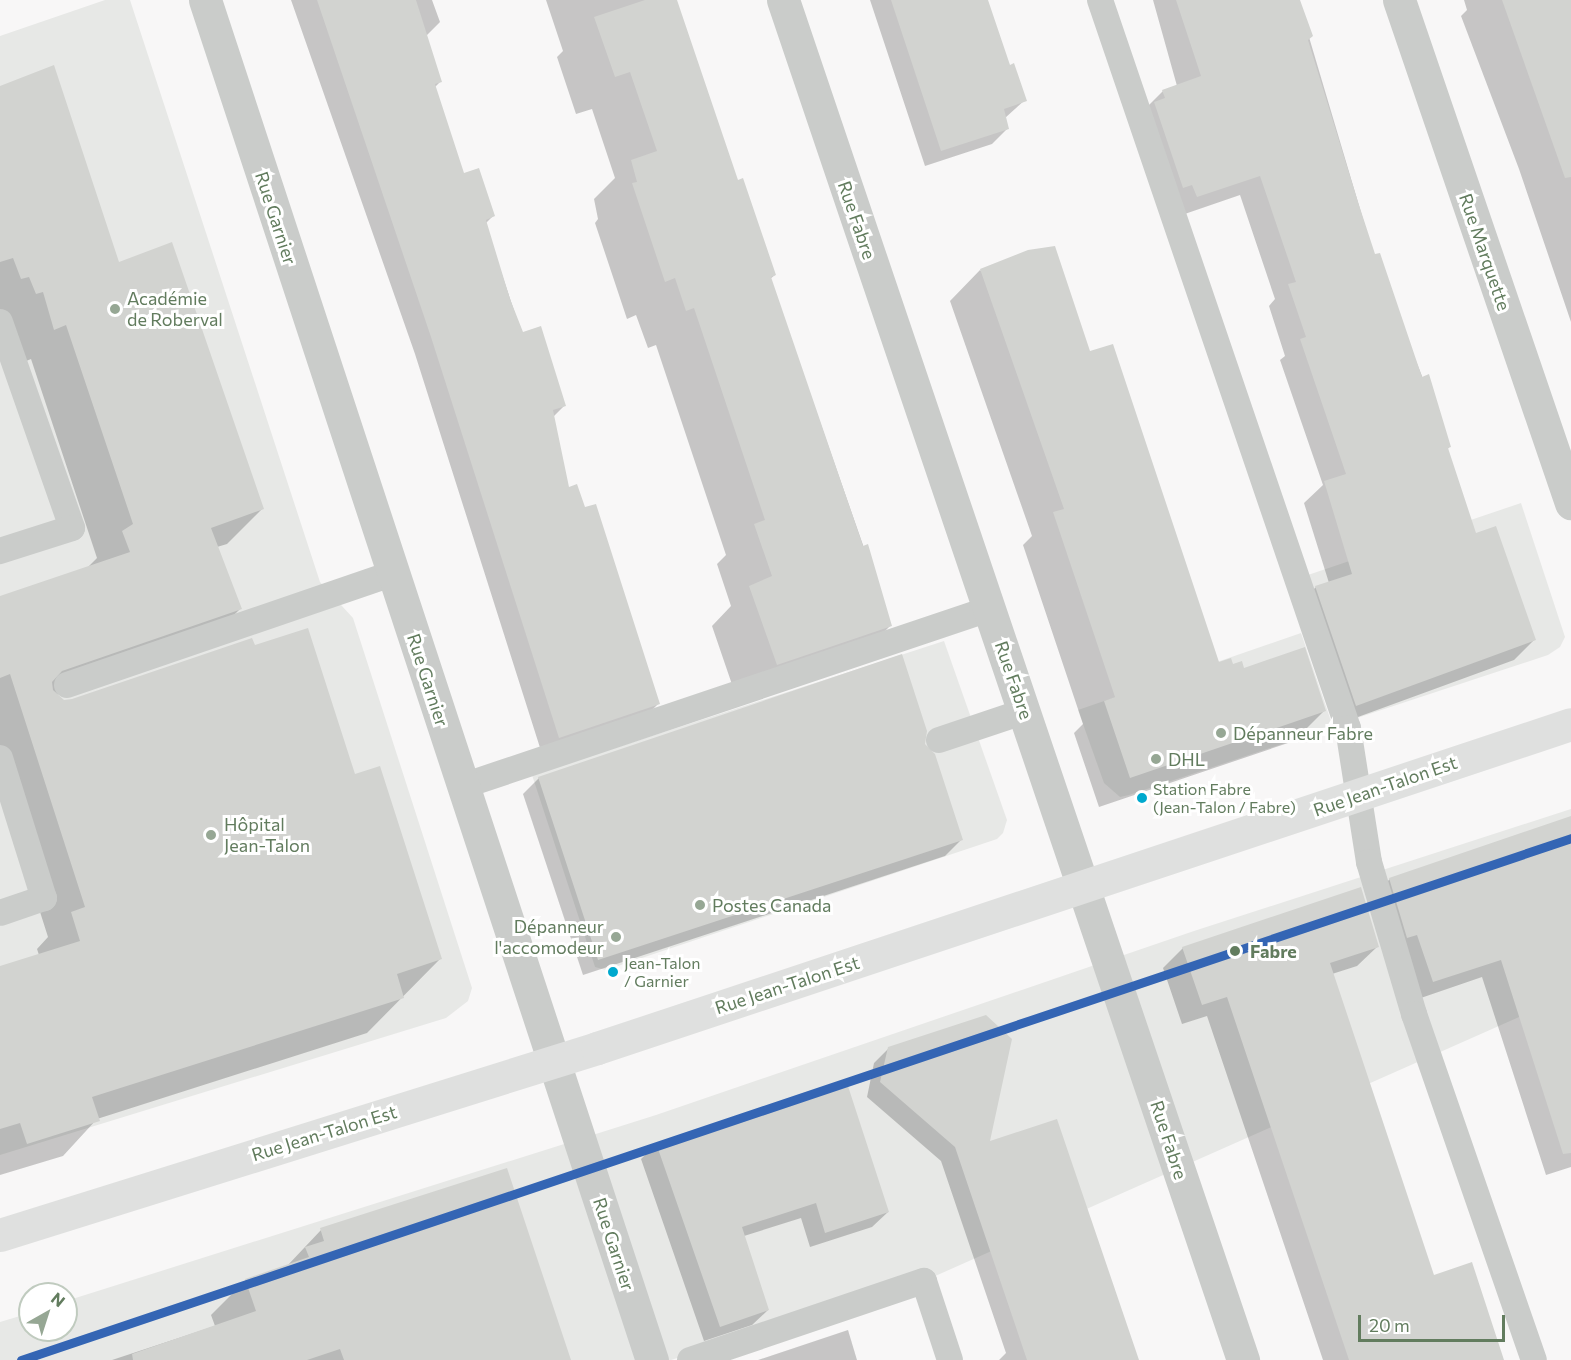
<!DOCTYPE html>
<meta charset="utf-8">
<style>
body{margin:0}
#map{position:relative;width:1571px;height:1360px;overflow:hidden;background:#f8f7f7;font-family:Commissioner,sans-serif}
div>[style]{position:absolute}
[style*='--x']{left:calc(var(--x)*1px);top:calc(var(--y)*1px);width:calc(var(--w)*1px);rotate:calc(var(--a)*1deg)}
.built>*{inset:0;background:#e7e8e6}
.shadow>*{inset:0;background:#0003}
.building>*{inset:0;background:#d2d3d0}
.service>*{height:26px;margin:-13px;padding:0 13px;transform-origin:13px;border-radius:13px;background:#caccca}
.minor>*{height:33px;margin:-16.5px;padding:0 16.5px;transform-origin:16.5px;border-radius:16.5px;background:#caccca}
.secondary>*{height:33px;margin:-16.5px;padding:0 16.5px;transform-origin:16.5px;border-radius:16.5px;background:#dfe0df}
.metro-1>*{height:9px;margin:-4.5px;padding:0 4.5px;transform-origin:4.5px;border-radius:4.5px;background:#3465b4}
.dots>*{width:16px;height:16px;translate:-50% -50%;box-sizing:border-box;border:3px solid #fff;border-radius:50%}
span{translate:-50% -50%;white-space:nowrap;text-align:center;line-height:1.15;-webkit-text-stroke:6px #fff;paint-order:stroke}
.bus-label{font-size:16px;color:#627c5e}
.left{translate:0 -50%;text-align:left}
.street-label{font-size:18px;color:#627c5e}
.poi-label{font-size:18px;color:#627c5e}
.right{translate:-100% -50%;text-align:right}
.stop-label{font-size:18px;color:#627c5e;font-weight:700}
.north{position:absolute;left:18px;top:1282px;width:60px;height:60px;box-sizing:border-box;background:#fff;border:2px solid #c0cbbf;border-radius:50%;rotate:39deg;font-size:16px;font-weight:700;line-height:24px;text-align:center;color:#627c5e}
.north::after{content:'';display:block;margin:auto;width:21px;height:27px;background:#96a794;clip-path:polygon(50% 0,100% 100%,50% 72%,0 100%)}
.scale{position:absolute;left:1358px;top:1315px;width:147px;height:27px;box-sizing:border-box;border:3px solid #627c5e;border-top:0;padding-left:8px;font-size:18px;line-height:21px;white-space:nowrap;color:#627c5e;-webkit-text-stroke:4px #fff;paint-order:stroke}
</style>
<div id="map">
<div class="built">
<i style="clip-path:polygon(105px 0,130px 0,320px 582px,353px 618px,472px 988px,468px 1001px,446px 1018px,0 1155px,0 36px)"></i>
<i style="clip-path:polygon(1521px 503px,1565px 637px,1560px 647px,1548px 655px,1357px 718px,1308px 575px)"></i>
<i style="clip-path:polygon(1301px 633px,1333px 727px,1129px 795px,1120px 797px,1104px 783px,1078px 710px)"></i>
<i style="clip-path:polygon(944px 641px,1007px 820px,1003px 833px,997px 839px,606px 970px,595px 967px,532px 775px)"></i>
<i style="clip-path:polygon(1571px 809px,1571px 994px,924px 1281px,671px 1360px,0 1360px,0 1322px,30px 1313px,30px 1330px,66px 1330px,66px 1301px,656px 1115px,1194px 931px)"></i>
</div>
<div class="shadow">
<i style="clip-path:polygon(291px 0,432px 0,440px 22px,426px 36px,440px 82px,435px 87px,463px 175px,493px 216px,485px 224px,522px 334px,564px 406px,553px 417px,568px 489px,584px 509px,658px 704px,641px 721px,542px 754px,415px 354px)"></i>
<i style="clip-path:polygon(546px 0,675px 0,737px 182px,775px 275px,770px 279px,891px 625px,852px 664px,738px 702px,712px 626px,731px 606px,717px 564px,726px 555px,656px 345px,648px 348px,636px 315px,627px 319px,595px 223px,598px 219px,594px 199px,615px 178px,592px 109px,576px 114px,557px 57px,563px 51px)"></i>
<i style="clip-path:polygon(870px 0,987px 0,1009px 66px,1025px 100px,1005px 118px,1008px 128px,992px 144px,925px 166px)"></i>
<i style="clip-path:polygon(1153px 0,1298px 0,1374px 256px,1450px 446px,1447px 450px,1475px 535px,1534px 640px,1514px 660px,1336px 725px,1296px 607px,1316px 587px,1329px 583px,1304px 503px,1323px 485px,1280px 360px,1285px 356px,1269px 306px,1275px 299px,1240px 195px,1176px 217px,1143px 111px,1163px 91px,1177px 86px)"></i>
<i style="clip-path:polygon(1464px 0,1571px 0,1571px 322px,1519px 169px,1461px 16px,1467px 10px)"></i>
<i style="clip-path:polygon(0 87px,118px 264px,263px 508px,227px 544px,217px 547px,240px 609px,205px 644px,56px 695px,63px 701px,72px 701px,254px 647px,354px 776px,440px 959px,367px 1033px,97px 1119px,63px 1156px,0 1175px,0 967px,39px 955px,37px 949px,48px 937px,0 786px,0 598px,87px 568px,97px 558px,31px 359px,19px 364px,0 327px)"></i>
<i style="clip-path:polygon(980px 270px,1089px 353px,1218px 664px,1243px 670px,1325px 710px,1294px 741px,1099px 807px,1074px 733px,1083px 724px,1023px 545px,1032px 536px,950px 301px)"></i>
<i style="clip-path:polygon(923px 745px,961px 840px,945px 856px,583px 975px,523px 794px,539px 778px)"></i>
<i style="clip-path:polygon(1571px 818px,1571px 1167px,1546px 1175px,1482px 977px,1415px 1000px,1371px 897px,1390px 879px)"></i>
<i style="clip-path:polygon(1377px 947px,1357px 966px,1332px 974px,1433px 1277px,1498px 1360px,1323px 1360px,1207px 1016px,1182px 1024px,1163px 968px,1183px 948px)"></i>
<i style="clip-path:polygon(889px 1048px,988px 1143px,1138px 1360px,999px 1360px,1006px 1353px,941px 1161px,867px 1097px,874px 1063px)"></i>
<i style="clip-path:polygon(656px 1144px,888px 1212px,872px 1227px,810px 1247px,801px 1218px,744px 1236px,768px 1310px,752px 1325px,704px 1341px,641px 1159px)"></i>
<i style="clip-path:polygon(321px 1230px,565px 1360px,112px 1360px,215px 1326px,211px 1315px,246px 1280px,287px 1266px)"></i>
<i style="clip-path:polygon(848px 1330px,857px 1360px,758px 1360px)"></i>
</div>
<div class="building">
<i style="clip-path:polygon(317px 0,416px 0,442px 82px,435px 84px,464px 173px,479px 168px,495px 216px,486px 220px,510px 299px,523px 332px,541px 326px,566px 406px,553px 410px,569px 487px,577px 484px,585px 507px,596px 504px,660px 704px,559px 738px,431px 337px)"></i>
<i style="clip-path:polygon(645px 0,677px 0,738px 180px,743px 178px,776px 275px,771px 277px,863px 546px,868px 544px,892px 626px,777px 665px,749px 586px,772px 576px,754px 524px,765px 520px,694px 308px,686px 311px,675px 278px,665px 282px,632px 183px,637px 182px,631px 160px,657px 151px,630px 72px,615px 77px,594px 17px)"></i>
<i style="clip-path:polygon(891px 0,988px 0,1010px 65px,1014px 63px,1027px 101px,1004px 109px,1009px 129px,941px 151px)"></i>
<i style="clip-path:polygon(1176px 0,1300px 0,1313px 36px,1308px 40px,1358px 202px,1375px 254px,1380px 253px,1422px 377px,1429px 374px,1451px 447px,1448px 448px,1476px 533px,1496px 526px,1536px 640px,1356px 706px,1315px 586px,1352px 574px,1324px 481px,1346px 474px,1300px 339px,1306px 337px,1288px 284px,1296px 282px,1260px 176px,1197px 197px,1192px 185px,1183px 188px,1154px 102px,1165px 98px,1162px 90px,1201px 76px)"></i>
<i style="clip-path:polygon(1502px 0,1571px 0,1571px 177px,1565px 178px)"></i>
<i style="clip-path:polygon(54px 65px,119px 262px,172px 242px,264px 509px,211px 528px,242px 609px,62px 671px,52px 682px,53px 690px,64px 700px,72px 699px,252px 638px,255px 645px,308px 628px,355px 774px,380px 766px,442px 959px,397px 974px,404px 998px,92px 1097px,100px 1121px,27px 1144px,20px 1123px,0 1129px,0 966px,80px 941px,71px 912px,85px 907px,10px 674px,0 678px,0 596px,130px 552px,122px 531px,133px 524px,66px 325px,54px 330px,43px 292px,36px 294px,29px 277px,21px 279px,13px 258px,0 262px,0 86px)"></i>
<i style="clip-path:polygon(1055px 246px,1090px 351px,1113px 344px,1219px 662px,1231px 658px,1233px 664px,1242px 661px,1244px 668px,1305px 647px,1326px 711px,1130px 778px,1104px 701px,1115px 697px,1053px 512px,1064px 509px,980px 269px,1028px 250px)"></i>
<i style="clip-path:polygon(902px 654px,927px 731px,925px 744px,935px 754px,963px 840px,598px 960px,538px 777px)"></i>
<i style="clip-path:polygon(1571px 816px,1571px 1153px,1563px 1154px,1501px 960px,1433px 982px,1417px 935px,1407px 938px,1389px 878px)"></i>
<i style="clip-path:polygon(1361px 887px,1379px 947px,1330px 963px,1434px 1275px,1472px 1262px,1504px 1360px,1349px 1360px,1227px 997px,1202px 1005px,1182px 947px)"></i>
<i style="clip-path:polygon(986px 1015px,1012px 1039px,990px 1141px,1057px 1119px,1139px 1360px,1027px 1360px,955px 1147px,880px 1082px,888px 1047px)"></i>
<i style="clip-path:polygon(846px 1080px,889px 1212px,825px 1233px,816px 1203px,742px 1227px,769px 1310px,720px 1327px,656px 1143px)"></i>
<i style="clip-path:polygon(507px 1168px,571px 1360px,344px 1360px,340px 1349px,307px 1360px,133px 1360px,132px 1354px,256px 1311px,245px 1279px,309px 1257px,305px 1247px,324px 1241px,320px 1228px)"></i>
</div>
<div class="service">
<i style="--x:1100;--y:0;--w:769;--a:71.19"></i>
<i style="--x:1348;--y:728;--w:136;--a:81.1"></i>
<i style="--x:1369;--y:862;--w:159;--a:73.5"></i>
<i style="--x:1414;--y:1014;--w:366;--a:70.9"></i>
<i style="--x:0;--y:322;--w:218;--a:70.7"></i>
<i style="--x:72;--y:528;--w:76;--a:162.3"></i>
<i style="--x:67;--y:685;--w:343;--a:-18.9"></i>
<i style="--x:939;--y:740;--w:91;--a:-18.6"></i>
<i style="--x:0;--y:758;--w:147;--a:72.6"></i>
<i style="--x:44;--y:898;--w:46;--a:161.2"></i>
<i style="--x:463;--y:786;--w:555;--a:-18.6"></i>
<i style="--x:690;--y:1360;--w:247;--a:-18.7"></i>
<i style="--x:924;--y:1281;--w:83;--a:71.8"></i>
</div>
<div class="minor">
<i style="--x:205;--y:0;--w:1432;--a:71.81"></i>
<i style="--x:783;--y:0;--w:1436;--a:71.31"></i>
<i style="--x:1399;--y:0;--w:532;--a:71.12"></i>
</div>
<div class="secondary">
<i style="--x:0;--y:1235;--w:626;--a:-17.39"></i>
<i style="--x:597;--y:1048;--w:1026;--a:-18.4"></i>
</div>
<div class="metro-1">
<i style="--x:21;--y:1360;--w:1636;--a:-18.61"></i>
</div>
<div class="dots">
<i style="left:115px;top:309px;background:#96a794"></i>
<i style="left:1221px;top:733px;background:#96a794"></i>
<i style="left:1156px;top:759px;background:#96a794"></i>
<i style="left:1142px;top:798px;background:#00a9ce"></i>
<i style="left:211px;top:835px;background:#96a794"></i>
<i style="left:700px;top:905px;background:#96a794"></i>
<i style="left:616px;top:937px;background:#96a794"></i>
<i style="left:1235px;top:951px;background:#627c5e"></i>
<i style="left:613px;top:972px;background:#00a9ce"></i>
</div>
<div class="bus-label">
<span class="left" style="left:1153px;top:798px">Station Fabre<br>(Jean-Talon / Fabre)</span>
<span class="left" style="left:624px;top:972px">Jean-Talon<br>/ Garnier</span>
</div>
<div class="street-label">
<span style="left:276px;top:218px;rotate:72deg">Rue Garnier</span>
<span style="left:857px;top:220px;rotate:71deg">Rue Fabre</span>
<span style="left:1485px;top:252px;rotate:71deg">Rue Marquette</span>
<span style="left:428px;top:680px;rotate:72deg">Rue Garnier</span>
<span style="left:1014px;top:680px;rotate:71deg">Rue Fabre</span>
<span style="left:1385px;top:786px;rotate:-19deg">Rue Jean-Talon Est</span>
<span style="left:787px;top:985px;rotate:-18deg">Rue Jean-Talon Est</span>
<span style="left:324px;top:1133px;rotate:-17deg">Rue Jean-Talon Est</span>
<span style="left:1169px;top:1140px;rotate:72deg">Rue Fabre</span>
<span style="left:614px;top:1244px;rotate:72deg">Rue Garnier</span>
</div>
<div class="poi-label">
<span class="left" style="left:127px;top:309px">Académie<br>de Roberval</span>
<span class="left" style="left:1233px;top:733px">Dépanneur Fabre</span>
<span class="left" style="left:1168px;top:759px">DHL</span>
<span class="left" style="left:224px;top:835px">Hôpital<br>Jean-Talon</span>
<span class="left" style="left:712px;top:905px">Postes Canada</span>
<span class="right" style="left:604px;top:937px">Dépanneur<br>l'accomodeur</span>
</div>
<div class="stop-label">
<span class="left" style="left:1250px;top:951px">Fabre</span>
</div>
<div class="north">N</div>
<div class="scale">20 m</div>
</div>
